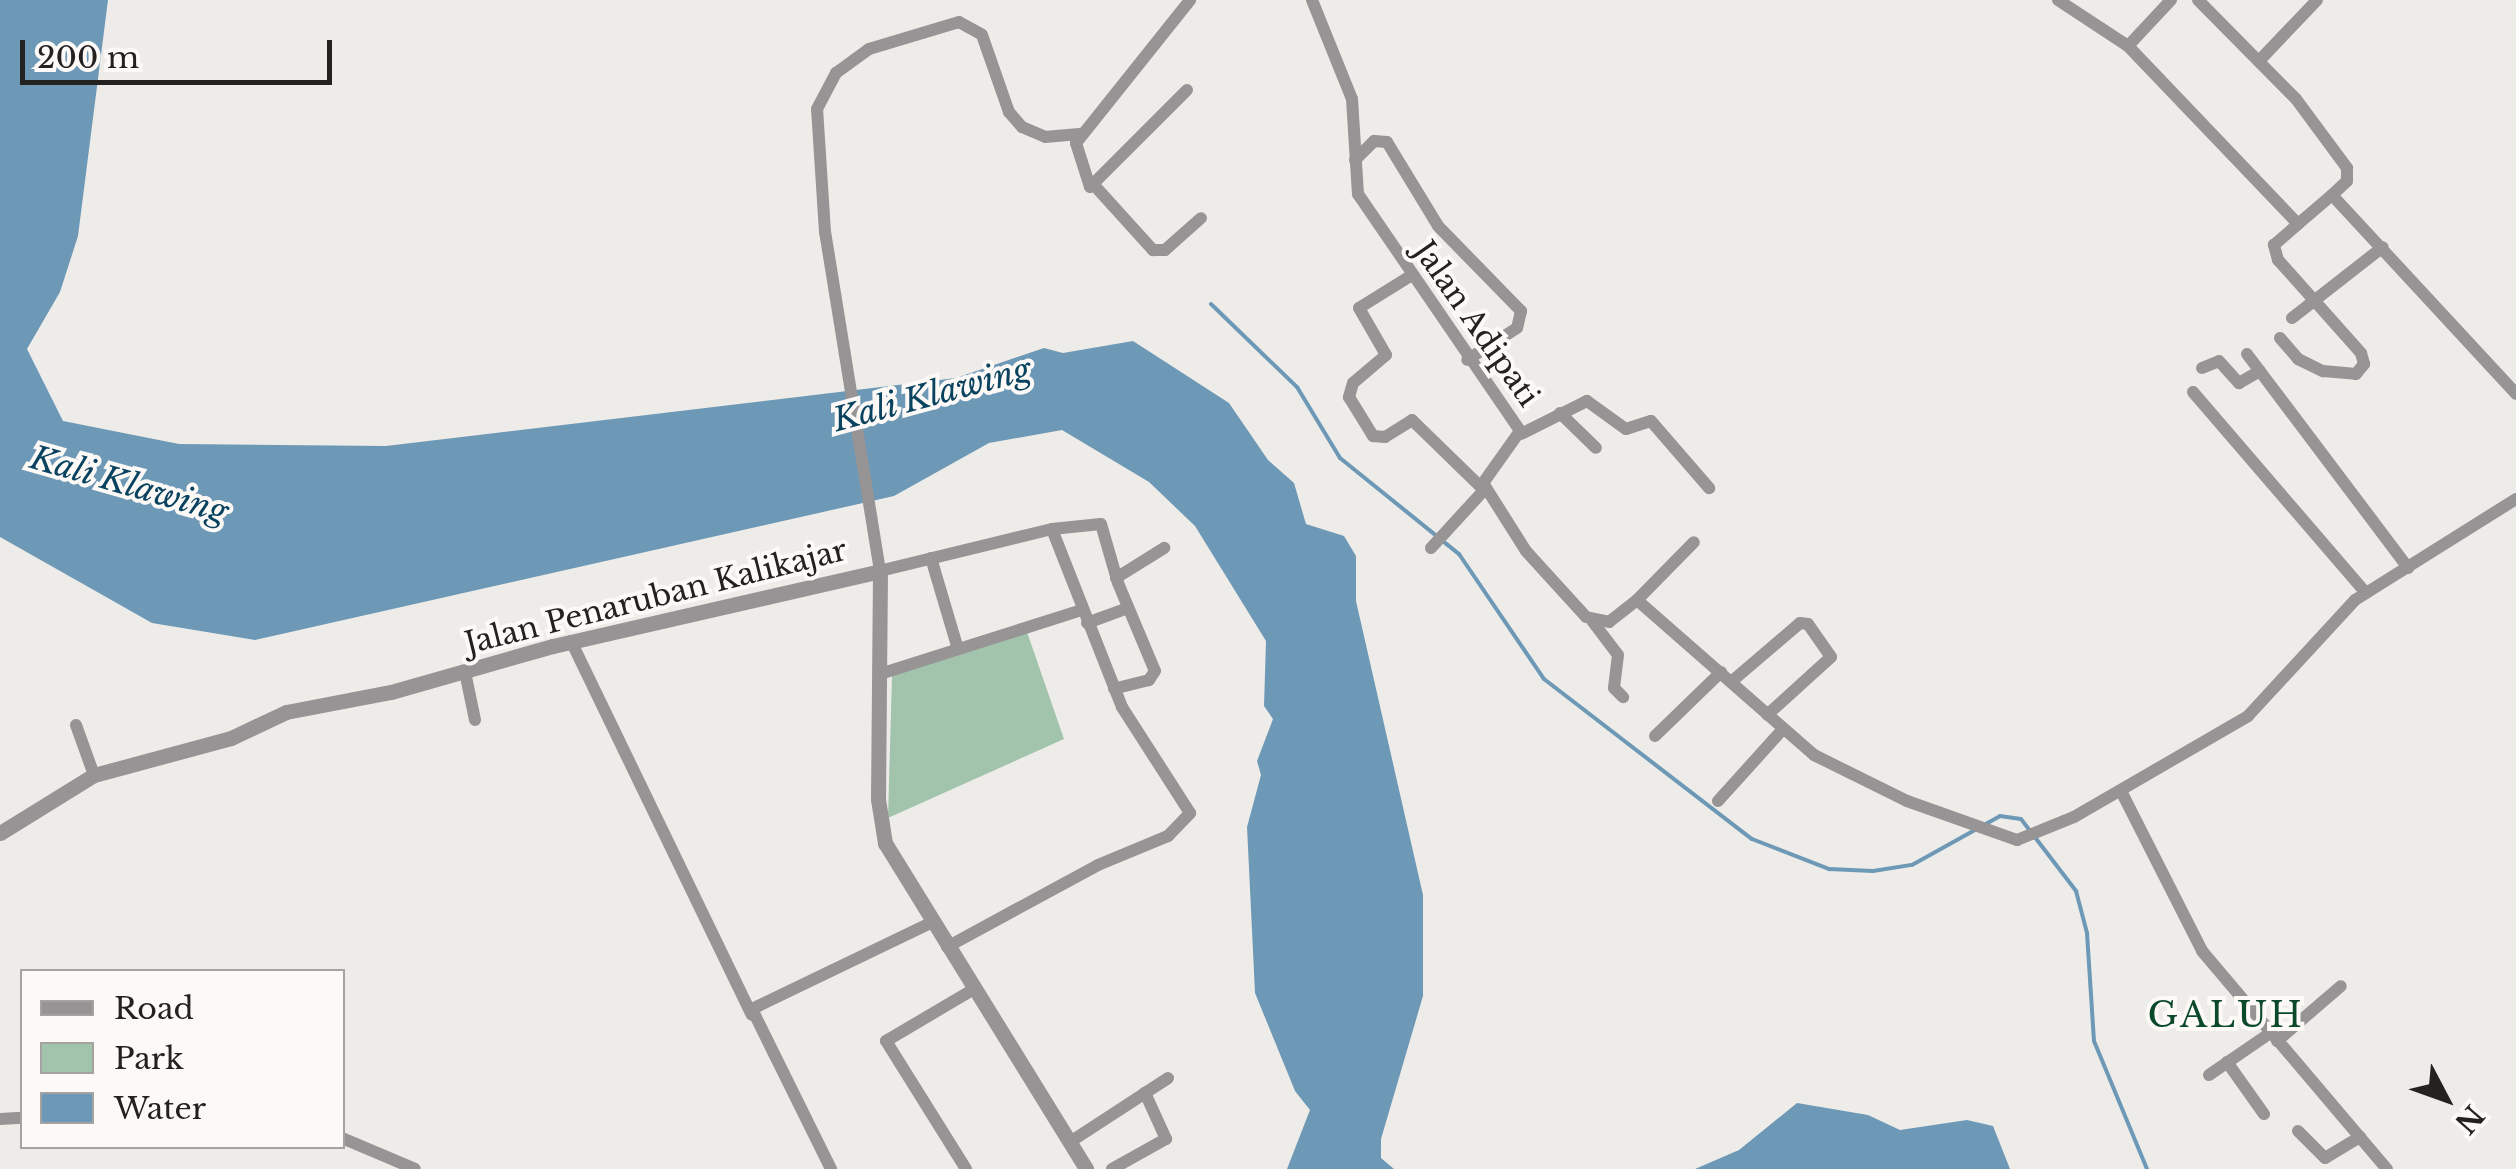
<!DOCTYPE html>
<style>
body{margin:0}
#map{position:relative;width:2516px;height:1169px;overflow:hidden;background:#eeece9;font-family:"Libre Baskerville",serif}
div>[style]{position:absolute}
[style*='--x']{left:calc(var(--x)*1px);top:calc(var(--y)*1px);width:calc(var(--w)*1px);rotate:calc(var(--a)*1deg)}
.green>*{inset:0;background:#a2c4ad}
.water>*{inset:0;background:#6e99b6}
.stream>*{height:4px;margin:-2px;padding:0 2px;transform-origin:2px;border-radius:2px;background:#6e99b6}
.minor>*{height:12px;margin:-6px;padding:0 6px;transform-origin:6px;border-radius:6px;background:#969494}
.tertiary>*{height:15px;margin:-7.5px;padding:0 7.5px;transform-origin:7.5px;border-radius:7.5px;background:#969494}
span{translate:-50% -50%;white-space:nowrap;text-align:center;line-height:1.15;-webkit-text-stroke:8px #fcf9f7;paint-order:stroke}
.street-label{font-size:30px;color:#232221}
.water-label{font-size:32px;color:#094360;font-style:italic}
.quarter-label{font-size:35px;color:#0b492b;letter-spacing:2.5px}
.legend{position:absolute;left:20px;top:969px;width:325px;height:180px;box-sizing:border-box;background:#fcf9f7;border:2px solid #a5a3a1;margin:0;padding:12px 18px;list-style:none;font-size:30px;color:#232221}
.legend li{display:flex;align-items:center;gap:20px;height:50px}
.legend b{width:50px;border:2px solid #a5a3a1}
.north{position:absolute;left:2396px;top:1049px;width:100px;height:100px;-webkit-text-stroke:8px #fcf9f7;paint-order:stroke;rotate:131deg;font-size:28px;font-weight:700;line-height:40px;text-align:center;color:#232221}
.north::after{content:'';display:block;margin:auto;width:35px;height:45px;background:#232221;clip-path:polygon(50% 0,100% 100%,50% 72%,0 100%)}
.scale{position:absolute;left:20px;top:40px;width:312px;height:45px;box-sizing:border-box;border:5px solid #232221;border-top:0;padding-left:12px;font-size:30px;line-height:35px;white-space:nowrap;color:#232221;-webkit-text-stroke:8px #fcf9f7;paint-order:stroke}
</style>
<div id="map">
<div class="green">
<i style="clip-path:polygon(1027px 632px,1064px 739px,888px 818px,892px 676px)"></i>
</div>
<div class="water">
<i style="clip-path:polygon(0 0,108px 0,78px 236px,60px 292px,27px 349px,63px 421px,179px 444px,386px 446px,956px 378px,1044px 348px,1063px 353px,1133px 341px,1229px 403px,1268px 460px,1294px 483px,1306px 524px,1344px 536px,1356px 556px,1356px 601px,1423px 895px,1423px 996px,1381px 1139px,1381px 1158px,1394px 1169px,1287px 1169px,1310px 1110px,1295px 1091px,1255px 993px,1247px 827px,1261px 775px,1257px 761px,1273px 719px,1264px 706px,1266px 641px,1195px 526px,1149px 482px,1062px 430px,989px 443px,894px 496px,255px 640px,152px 623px,0 537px)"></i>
<i style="clip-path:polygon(1797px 1103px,1868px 1115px,1900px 1130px,1967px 1120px,1993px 1126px,2010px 1169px,1695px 1169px,1739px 1150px)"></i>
</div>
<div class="stream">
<i style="--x:1211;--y:304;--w:120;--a:44"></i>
<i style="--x:1297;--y:387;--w:83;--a:58.8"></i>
<i style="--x:1340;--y:458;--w:153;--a:38.9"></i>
<i style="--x:1459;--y:554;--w:151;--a:55.8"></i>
<i style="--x:1544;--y:679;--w:262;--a:37.6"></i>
<i style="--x:1752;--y:839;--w:83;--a:21.3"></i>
<i style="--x:1829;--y:869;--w:44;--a:2.6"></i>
<i style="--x:1873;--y:871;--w:39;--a:-9"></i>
<i style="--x:1912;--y:865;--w:72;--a:-29.1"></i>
<i style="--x:1984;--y:825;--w:18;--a:-29"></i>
<i style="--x:2000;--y:816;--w:21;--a:8"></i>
<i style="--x:2021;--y:819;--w:91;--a:52.6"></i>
<i style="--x:2076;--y:891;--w:43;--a:75.3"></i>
<i style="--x:2087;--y:933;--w:108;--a:86.3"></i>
<i style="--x:2094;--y:1041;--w:139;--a:67.5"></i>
</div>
<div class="minor">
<i style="--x:1312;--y:0;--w:107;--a:68"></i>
<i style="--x:1352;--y:99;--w:95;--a:86.4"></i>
<i style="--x:1358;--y:194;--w:287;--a:55.6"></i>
<i style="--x:1520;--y:431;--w:64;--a:125.4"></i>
<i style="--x:1483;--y:483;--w:80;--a:57.7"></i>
<i style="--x:1526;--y:551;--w:89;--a:47.7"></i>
<i style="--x:1586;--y:617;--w:24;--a:12"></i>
<i style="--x:1609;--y:622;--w:36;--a:-38"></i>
<i style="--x:1637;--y:600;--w:235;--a:41.2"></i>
<i style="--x:1814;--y:755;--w:104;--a:26.3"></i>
<i style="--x:1907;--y:801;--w:117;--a:19.5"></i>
<i style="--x:2017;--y:840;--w:61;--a:-22"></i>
<i style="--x:2074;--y:817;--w:201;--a:-30.1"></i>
<i style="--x:2248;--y:716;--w:158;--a:-47.3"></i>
<i style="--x:2355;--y:600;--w:190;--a:-32.1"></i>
<i style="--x:2058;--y:0;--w:84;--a:33.3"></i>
<i style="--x:2128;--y:46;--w:246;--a:46.3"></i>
<i style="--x:2298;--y:224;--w:45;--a:-40.5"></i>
<i style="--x:2332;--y:195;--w:271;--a:47.2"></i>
<i style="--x:2198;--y:0;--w:139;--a:45.3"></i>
<i style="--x:2296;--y:99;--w:86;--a:53.5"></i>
<i style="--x:2347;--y:168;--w:13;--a:90"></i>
<i style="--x:2347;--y:181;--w:21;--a:137"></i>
<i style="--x:2128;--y:46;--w:63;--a:-46.9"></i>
<i style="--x:2259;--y:61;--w:84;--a:-46.4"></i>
<i style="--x:1187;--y:90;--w:137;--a:135"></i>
<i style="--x:1090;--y:187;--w:46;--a:-107.7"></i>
<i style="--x:1076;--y:143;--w:183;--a:-51.4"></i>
<i style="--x:1355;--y:160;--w:27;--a:-45"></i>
<i style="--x:1374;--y:141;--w:13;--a:4"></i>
<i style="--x:1387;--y:142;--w:98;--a:58.7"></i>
<i style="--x:1438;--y:226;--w:119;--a:45.7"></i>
<i style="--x:1521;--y:311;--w:17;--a:103"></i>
<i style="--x:1517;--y:328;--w:59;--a:147.4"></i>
<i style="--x:1094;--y:185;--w:88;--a:47.8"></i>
<i style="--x:1153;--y:250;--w:12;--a:0"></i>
<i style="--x:1165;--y:250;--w:48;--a:-41.6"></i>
<i style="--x:1412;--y:275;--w:62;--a:148.1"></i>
<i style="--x:1359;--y:308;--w:54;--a:60.1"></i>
<i style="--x:1386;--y:355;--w:43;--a:139.7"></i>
<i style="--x:1353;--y:383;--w:15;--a:106"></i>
<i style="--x:1349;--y:397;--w:46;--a:58.4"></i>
<i style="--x:1373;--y:436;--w:12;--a:5"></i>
<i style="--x:1385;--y:437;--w:32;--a:-32"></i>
<i style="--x:1412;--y:420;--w:96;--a:44.2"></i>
<i style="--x:2292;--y:318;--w:115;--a:-38"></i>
<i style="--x:2280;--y:338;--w:28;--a:49"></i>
<i style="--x:2298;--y:359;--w:28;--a:26"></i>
<i style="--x:2323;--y:371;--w:33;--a:5"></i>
<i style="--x:2356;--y:374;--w:13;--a:-51"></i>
<i style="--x:2364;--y:364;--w:11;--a:-105"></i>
<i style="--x:2361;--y:353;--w:125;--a:-131.7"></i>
<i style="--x:2278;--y:260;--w:16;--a:-105"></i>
<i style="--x:2274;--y:245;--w:32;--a:-41"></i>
<i style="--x:2247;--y:354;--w:268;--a:53"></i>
<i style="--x:2202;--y:368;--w:18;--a:-22"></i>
<i style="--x:2219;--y:361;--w:30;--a:48"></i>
<i style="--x:2239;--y:383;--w:24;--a:-30"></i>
<i style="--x:2193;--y:392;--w:265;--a:49.3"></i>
<i style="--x:1560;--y:413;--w:50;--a:44.2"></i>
<i style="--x:1521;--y:434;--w:74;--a:-26.6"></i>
<i style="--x:1587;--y:401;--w:48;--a:35.7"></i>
<i style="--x:1626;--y:429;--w:26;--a:-18"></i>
<i style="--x:1651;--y:421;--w:89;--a:49.1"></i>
<i style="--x:1052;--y:529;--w:49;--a:-5.8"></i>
<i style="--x:1101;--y:524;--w:61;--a:73.9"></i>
<i style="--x:1118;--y:583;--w:95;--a:67.2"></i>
<i style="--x:1155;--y:671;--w:11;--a:124"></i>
<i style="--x:1149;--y:680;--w:36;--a:166"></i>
<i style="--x:1431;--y:548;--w:80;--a:-47.5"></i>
<i style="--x:931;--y:558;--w:95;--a:73.5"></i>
<i style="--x:1116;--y:578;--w:57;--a:-32"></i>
<i style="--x:1637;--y:600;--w:81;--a:-45.5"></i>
<i style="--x:1593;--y:622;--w:41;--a:52.9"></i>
<i style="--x:1618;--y:655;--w:33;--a:97"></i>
<i style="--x:1614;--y:688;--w:13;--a:45"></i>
<i style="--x:1087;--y:623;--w:44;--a:-20.1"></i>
<i style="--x:571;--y:641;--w:415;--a:64.2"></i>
<i style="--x:465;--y:672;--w:49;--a:78.2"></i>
<i style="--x:880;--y:674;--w:212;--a:-17.6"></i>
<i style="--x:1731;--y:682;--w:91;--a:-40.5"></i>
<i style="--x:1800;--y:623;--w:8;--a:7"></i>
<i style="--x:1808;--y:624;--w:40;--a:55.1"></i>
<i style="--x:1831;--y:657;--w:86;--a:137.8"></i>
<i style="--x:76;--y:725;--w:53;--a:70.2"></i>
<i style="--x:1655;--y:736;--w:92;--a:-44.1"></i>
<i style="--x:2121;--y:791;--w:179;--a:63.1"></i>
<i style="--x:2202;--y:951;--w:286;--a:49.7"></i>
<i style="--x:1718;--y:801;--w:97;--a:-47.9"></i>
<i style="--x:947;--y:947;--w:172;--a:-28.5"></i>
<i style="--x:1098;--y:865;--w:76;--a:-22.5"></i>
<i style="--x:1168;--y:836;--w:32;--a:-46"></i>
<i style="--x:1190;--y:813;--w:126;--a:-122.7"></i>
<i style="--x:1122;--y:707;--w:191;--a:-111.5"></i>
<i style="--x:1052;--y:529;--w:177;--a:166.3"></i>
<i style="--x:880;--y:571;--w:343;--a:-99.2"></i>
<i style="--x:825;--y:232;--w:123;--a:-93.7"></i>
<i style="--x:817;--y:109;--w:41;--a:-62.2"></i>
<i style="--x:836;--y:73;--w:41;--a:-36"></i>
<i style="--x:869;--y:49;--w:94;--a:-16.7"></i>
<i style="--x:959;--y:22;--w:26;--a:29"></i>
<i style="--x:982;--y:35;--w:82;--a:70.7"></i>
<i style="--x:1009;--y:112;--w:20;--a:49"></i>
<i style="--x:1022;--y:127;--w:25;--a:23"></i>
<i style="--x:1045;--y:137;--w:37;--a:-5"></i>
<i style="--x:2277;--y:1041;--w:84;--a:-40.7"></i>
<i style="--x:2227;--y:1062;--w:64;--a:54.6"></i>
<i style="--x:2209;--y:1075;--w:74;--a:-34.5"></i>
<i style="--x:0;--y:1119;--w:22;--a:-3"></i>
<i style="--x:2298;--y:1131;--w:38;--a:45"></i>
<i style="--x:2325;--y:1158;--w:41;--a:-31"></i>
<i style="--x:342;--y:1138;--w:79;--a:23"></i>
<i style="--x:1070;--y:1142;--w:117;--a:-33.1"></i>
<i style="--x:831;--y:1169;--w:178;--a:-116.3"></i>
<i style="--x:752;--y:1009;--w:199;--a:-25.7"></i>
<i style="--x:966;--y:1169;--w:151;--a:-122"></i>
<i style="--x:886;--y:1041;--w:102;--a:-30.6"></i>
<i style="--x:1112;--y:1169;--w:62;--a:-29.1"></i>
<i style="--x:1166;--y:1139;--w:51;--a:-114.5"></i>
</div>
<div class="tertiary">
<i style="--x:0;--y:833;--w:110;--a:-31.7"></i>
<i style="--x:94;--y:775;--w:142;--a:-15.1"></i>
<i style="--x:231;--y:738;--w:61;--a:-25.3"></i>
<i style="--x:286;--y:712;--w:107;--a:-10.8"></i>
<i style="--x:391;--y:692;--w:168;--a:-15.9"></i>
<i style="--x:553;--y:646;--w:335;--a:-12.9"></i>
<i style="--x:880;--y:571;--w:228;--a:90.5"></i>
<i style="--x:878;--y:799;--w:45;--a:81"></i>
<i style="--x:885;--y:843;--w:383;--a:58.3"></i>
</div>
<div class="street-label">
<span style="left:1476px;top:324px;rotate:55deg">Jalan Adipati</span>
<span style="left:656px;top:597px;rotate:-14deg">Jalan Penaruban Kalikajar</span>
</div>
<div class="water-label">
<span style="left:932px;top:395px;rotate:-15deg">Kali Klawing</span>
<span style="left:129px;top:485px;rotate:16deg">Kali Klawing</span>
</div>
<div class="quarter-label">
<span style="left:2226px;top:1015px">GALUH</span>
</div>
<ul class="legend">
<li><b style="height:12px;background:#969494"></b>Road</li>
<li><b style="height:28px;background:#a2c4ad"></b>Park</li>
<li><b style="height:28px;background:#6e99b6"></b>Water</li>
</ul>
<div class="north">N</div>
<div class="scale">200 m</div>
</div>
